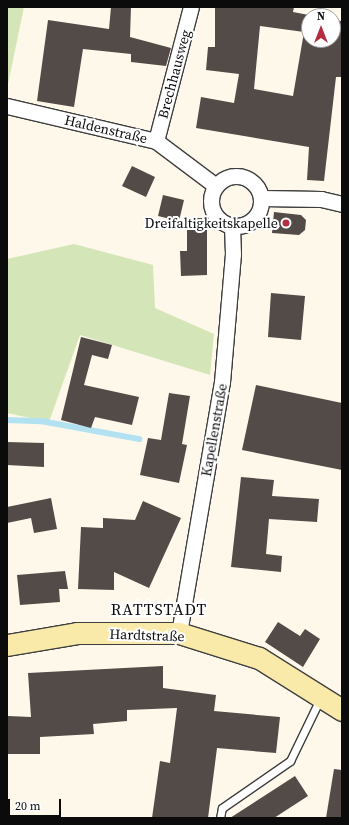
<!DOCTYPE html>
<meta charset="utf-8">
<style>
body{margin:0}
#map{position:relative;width:349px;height:825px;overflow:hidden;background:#fef8eb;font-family:"Source Serif 4",serif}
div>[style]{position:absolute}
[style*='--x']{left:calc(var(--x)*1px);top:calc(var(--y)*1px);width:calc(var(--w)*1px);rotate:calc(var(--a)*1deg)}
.green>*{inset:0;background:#d4e6b7}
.stream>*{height:5.5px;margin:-2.75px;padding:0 2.75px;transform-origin:2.75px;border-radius:2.75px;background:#b2e1f2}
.building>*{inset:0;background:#534b48}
.roads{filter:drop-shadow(1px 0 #3e3e3e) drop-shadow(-1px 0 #3e3e3e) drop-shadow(0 1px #3e3e3e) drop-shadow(0 -1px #3e3e3e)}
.lane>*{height:7px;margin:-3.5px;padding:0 3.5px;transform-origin:3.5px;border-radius:3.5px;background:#fff}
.street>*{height:15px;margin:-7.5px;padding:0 7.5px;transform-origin:7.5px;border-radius:7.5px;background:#fff}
.street>.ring{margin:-7.5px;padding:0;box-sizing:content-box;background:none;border:15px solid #fff;border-radius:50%}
.secondary>*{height:21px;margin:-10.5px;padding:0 10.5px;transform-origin:10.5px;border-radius:10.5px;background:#faeaa9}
.dots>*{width:11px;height:11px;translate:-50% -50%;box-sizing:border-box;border:2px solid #fff;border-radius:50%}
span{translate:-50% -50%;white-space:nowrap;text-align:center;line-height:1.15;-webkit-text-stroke:4px #fff;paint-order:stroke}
.street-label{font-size:14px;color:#0b0b0b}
.poi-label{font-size:14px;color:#0b0b0b}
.right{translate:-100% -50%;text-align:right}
.quarter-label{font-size:16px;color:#0b0b0b;letter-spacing:1px}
.frame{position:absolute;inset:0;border:8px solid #0b0b0b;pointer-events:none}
.north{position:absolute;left:301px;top:8px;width:40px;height:40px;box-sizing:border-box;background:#fff;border:1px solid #9d9d9d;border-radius:50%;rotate:0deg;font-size:11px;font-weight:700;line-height:16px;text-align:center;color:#0b0b0b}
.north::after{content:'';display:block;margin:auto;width:14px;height:18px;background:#b32c3f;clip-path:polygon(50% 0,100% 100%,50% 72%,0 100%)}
.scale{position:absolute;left:8px;top:799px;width:53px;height:18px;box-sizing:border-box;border:2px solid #0b0b0b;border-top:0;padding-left:5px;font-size:12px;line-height:14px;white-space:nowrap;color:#0b0b0b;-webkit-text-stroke:3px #fff;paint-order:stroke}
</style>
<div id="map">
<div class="green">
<i style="clip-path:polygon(7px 7px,24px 7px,7px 89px)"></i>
<i style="clip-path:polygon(74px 244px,153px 265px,155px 308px,214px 334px,210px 375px,80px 335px,49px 422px,7px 413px,7px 259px)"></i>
</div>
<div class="stream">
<i style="--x:7;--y:420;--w:34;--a:2"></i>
<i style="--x:41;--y:421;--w:100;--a:10.4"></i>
</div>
<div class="building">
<i style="clip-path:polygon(111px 7px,131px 7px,130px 37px,171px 48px,166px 66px,131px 62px,131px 54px,83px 49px,74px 107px,37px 101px,48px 20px,109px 29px)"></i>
<i style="clip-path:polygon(evenodd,215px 7px,294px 7px,293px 12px,314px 16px,309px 16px,309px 40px,333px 40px,333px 20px,342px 21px,342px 77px,336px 77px,324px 181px,307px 180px,309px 147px,196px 128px,201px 97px,234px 103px,239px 74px,206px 70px,208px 47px,215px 47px,215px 7px,260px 26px,304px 32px,293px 96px,254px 89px,260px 26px)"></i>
<i style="clip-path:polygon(132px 166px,155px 177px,146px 197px,122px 186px)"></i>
<i style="clip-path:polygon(163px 195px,184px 200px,179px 221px,158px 216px)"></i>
<i style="clip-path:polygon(274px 212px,301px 215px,306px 220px,305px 230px,299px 235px,272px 233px)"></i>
<i style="clip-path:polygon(187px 218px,207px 218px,207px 275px,181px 276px,180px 251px,187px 251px)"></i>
<i style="clip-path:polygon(271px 293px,305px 296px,301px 340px,268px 337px)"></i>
<i style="clip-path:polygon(81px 337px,112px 345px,108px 359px,92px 355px,84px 385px,139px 397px,132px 425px,95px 417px,91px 428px,61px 420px)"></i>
<i style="clip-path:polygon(256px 385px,342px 403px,342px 470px,242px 450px)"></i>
<i style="clip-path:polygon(169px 393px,190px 396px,182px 444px,187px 445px,179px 483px,140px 475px,148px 438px,161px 440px)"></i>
<i style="clip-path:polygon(7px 442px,44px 443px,44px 467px,7px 465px)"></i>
<i style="clip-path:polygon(241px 477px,274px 480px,272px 496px,319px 499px,317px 522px,269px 519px,266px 554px,282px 556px,281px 572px,231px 567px)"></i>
<i style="clip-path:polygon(51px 498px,57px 529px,34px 533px,31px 518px,7px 523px,7px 507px)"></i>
<i style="clip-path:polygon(143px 501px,181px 518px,149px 588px,114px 572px,114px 590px,78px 589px,81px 527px,103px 528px,103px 518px,135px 520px)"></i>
<i style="clip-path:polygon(65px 571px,68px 589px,59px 589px,60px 602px,20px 605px,17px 575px)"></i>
<i style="clip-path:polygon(278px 622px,300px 636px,305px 629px,320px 639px,303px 667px,265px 642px)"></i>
<i style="clip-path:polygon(163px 666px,163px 688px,216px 695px,214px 711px,280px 717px,276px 753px,217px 748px,208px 818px,152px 818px,160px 761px,170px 763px,177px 708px,127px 710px,127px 721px,93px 724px,94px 734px,40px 737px,40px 754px,7px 754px,8px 716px,31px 717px,28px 673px)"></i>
<i style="clip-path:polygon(334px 769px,342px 770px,342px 818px,326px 818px)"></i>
<i style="clip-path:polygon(295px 776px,308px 796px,274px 818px,230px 818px)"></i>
</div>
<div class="roads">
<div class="lane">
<i style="--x:220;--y:818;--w:10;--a:-79"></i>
<i style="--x:222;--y:808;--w:83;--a:-34.7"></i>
<i style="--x:290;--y:761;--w:69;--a:-64.2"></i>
</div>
<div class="street">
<i style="--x:7;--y:106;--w:153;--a:13.2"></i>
<i style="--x:156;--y:141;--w:75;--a:36.9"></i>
<i style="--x:156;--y:141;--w:138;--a:-75.4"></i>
<i class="ring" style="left:211px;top:176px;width:35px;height:35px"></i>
<i style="--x:262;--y:198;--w:59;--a:1"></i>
<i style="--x:321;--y:199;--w:22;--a:13"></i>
<i style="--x:179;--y:633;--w:255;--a:-80.3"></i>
<i style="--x:222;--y:382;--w:128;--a:-85.1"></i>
<i style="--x:233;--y:254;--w:28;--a:-92"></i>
</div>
<div class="secondary">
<i style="--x:7;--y:645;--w:71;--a:-9.7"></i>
<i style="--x:77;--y:633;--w:102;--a:0"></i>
<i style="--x:179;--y:633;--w:84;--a:17.4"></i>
<i style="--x:259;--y:658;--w:98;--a:32.1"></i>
</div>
</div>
<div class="dots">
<i style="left:286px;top:223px;background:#b32c3f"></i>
</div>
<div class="street-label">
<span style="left:174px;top:74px;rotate:-75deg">Brechhausweg</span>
<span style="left:106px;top:129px;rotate:13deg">Haldenstraße</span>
<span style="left:214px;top:430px;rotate:-80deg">Kapellenstraße</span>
<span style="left:147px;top:635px;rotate:2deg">Hardtstraße</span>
</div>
<div class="poi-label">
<span class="right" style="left:278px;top:223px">Dreifaltigkeitskapelle</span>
</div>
<div class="quarter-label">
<span style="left:159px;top:609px">RATTSTADT</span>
</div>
<div class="frame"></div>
<div class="north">N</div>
<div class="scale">20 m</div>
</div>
